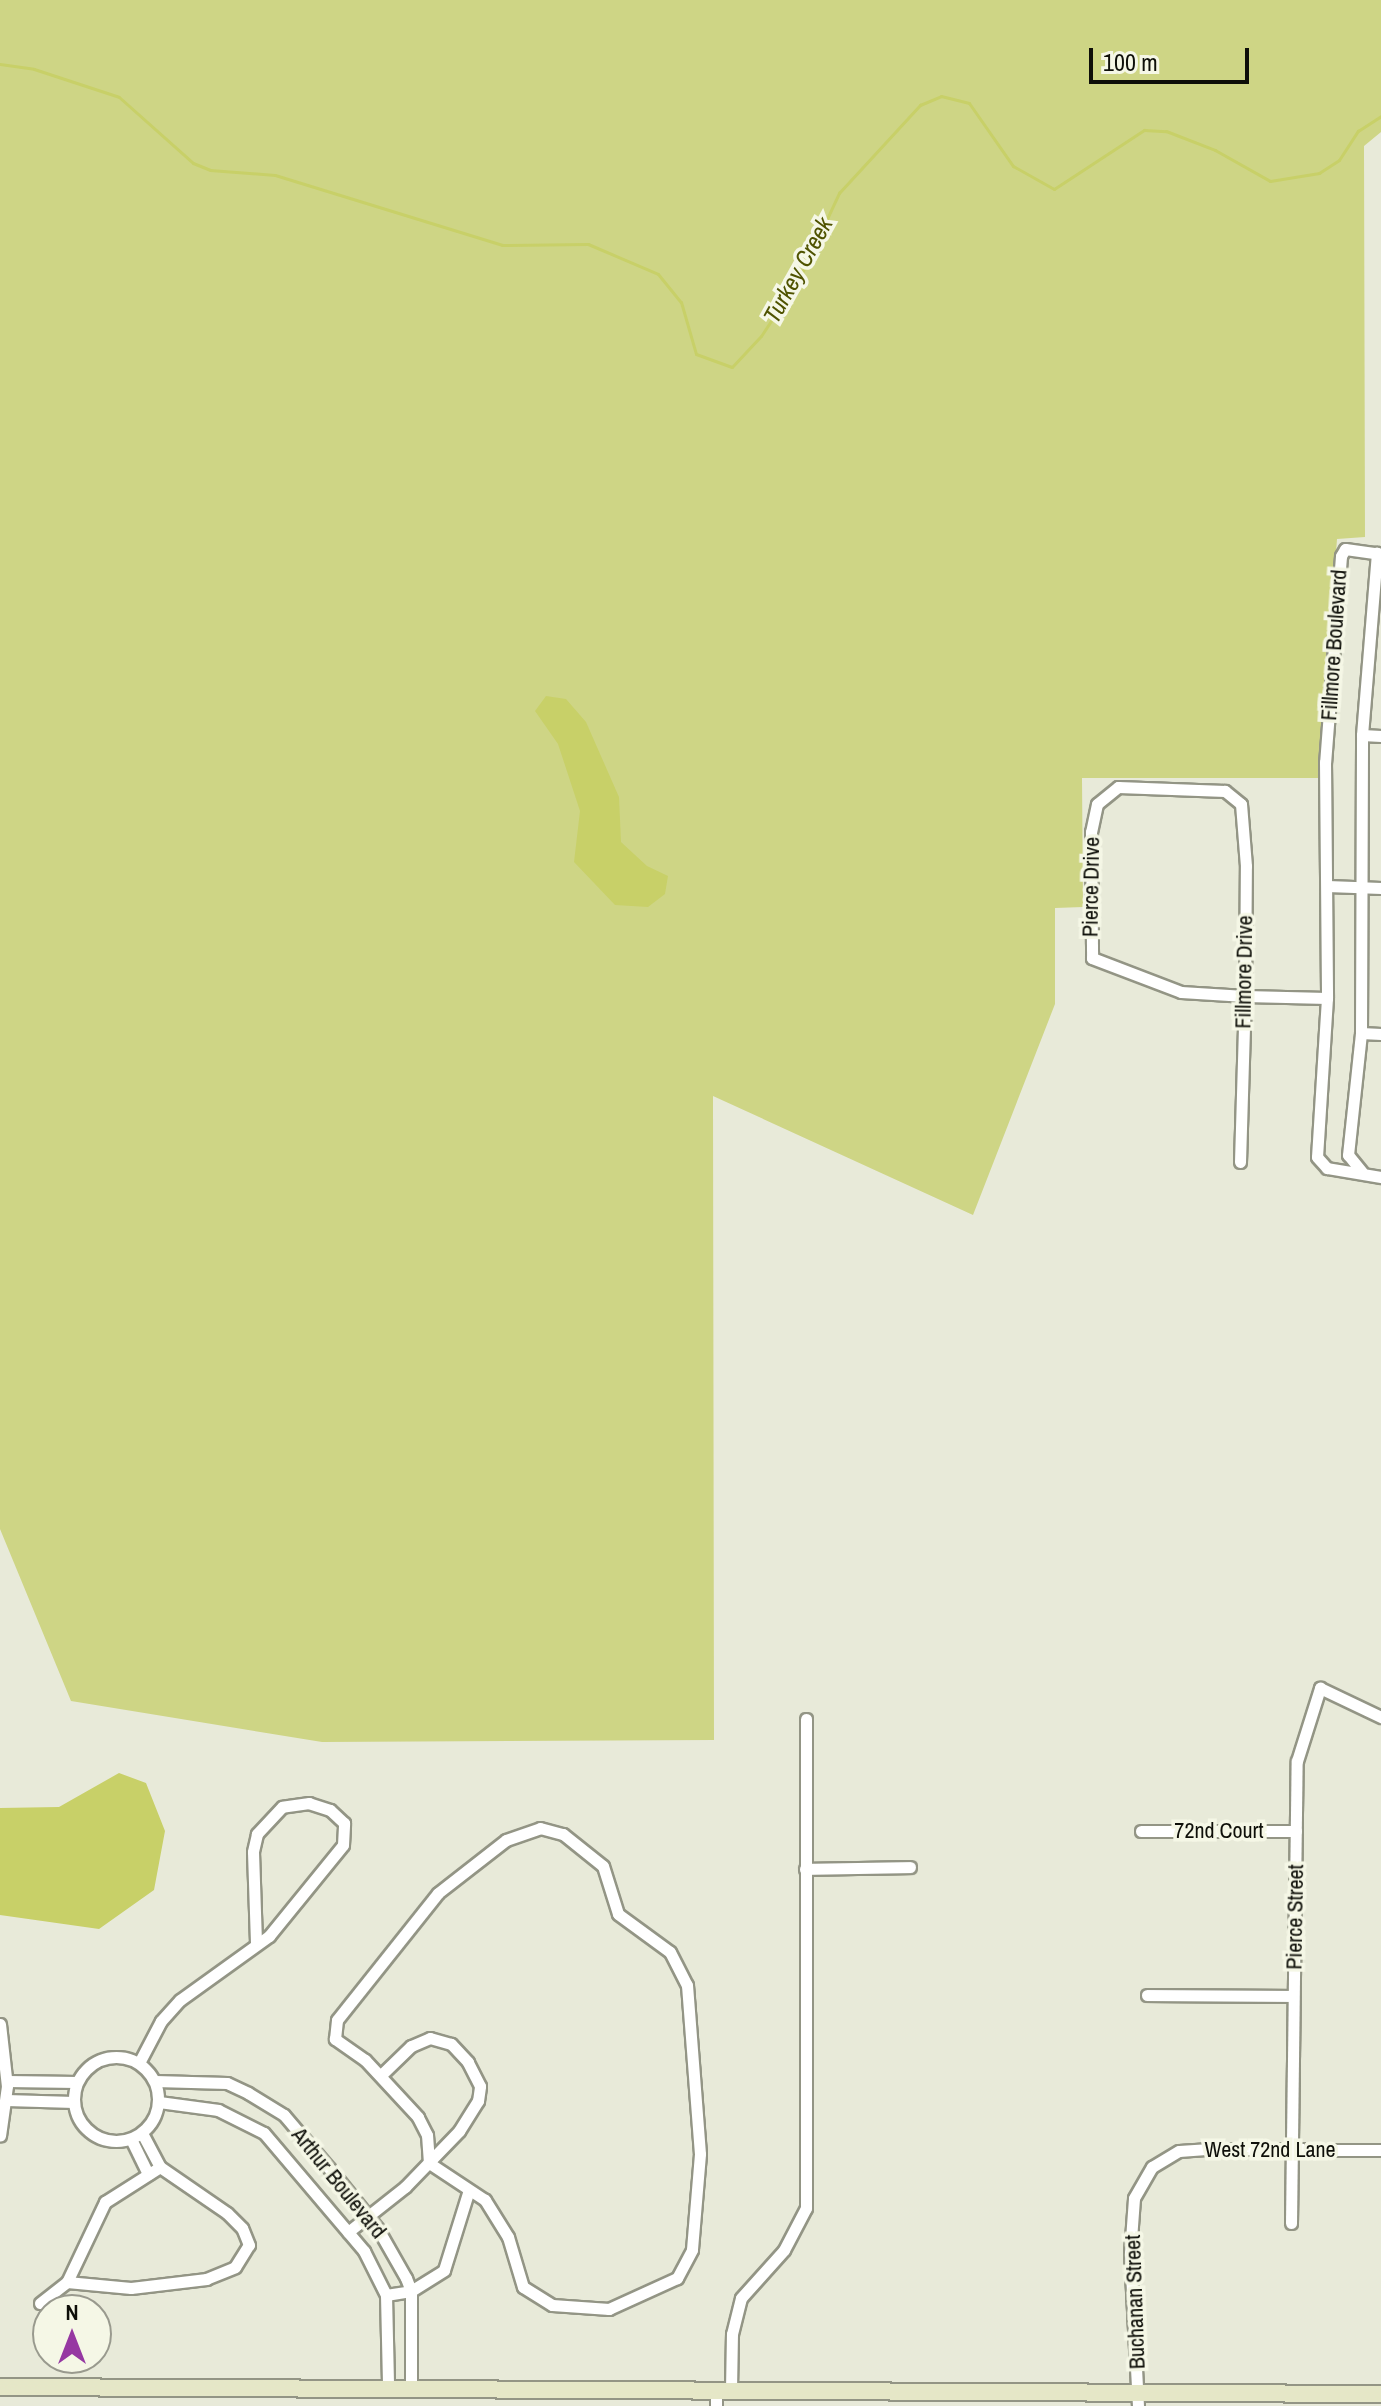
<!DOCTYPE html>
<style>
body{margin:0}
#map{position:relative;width:1381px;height:2406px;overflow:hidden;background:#e8ead9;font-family:"Archivo Narrow",sans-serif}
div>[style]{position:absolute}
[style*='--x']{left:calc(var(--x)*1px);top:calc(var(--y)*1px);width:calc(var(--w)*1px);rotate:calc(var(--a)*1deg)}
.green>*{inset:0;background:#ced585}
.water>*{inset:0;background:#c8d068}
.stream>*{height:3px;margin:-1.5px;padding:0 1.5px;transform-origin:1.5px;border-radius:1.5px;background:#c8d068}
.roads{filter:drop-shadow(2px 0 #939585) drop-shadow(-2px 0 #939585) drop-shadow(0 2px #939585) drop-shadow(0 -2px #939585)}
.street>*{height:11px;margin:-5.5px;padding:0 5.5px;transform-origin:5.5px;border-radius:5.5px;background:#fff}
.street>.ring{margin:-5.5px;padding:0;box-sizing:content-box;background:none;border:11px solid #fff;border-radius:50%}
.secondary>*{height:16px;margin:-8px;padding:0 8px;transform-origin:8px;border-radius:8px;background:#e5e7c7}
span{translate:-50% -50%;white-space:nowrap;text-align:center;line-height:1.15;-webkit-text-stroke:7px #f5f7e6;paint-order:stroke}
.street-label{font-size:22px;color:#0e0f09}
.water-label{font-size:24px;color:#4f5300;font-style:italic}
.north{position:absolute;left:32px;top:2294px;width:80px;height:80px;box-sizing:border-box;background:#f5f7e6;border:2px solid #999a8e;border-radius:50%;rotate:0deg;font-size:22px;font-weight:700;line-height:32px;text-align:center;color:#0e0f09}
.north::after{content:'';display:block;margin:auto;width:28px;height:36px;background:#9638a2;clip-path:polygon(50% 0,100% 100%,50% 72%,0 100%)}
.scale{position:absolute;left:1089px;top:48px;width:160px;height:36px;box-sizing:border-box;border:4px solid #0e0f09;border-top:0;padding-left:10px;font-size:24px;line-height:28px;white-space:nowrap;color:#0e0f09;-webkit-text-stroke:6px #f5f7e6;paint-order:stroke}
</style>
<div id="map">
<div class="green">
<i style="clip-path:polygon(0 0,1381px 0,1381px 132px,1364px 146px,1365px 537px,1337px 539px,1320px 778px,1082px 778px,1083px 907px,1055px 908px,1055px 1004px,973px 1215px,713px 1096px,714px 1740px,322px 1742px,71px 1701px,0 1529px)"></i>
</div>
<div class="water">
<i style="clip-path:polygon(546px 696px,566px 699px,586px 722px,619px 797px,621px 842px,647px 866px,668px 876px,665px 894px,648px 907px,615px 905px,574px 862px,580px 811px,558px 744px,535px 711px)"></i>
<i style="clip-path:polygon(119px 1773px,146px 1783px,165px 1831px,154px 1890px,99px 1929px,0 1915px,0 1808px,59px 1807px)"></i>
</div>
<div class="stream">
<i style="--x:0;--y:64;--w:34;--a:8"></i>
<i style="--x:34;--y:69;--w:89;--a:18.2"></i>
<i style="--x:119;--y:97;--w:99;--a:41.7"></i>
<i style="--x:193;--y:163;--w:18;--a:22"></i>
<i style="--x:210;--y:170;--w:65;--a:4.4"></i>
<i style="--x:275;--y:175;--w:238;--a:17.1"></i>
<i style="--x:502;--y:245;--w:86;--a:-0.7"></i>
<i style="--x:588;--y:244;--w:76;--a:23.2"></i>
<i style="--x:658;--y:274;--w:36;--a:51"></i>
<i style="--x:681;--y:302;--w:54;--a:73.9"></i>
<i style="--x:696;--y:354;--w:38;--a:20"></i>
<i style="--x:732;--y:367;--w:42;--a:-46.9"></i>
<i style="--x:761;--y:336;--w:71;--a:-56.5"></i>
<i style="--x:800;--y:277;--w:93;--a:-65.1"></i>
<i style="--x:839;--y:193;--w:120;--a:-47.4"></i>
<i style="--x:920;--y:105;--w:23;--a:-23"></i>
<i style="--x:941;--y:96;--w:29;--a:14"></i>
<i style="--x:969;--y:103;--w:77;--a:55.1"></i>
<i style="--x:1013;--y:166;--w:47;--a:29.3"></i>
<i style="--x:1054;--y:189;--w:108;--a:-33.2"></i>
<i style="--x:1144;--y:130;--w:22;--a:3"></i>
<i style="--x:1166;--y:131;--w:53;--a:21.2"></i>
<i style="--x:1215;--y:150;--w:63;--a:29.4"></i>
<i style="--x:1270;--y:181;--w:50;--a:-9.3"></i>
<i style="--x:1319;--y:173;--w:24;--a:-33"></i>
<i style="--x:1339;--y:160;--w:35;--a:-57"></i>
<i style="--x:1358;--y:131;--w:27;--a:-33"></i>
</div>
<div class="roads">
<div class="street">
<i style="--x:1381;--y:554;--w:36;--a:-172"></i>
<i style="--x:1345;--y:549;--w:8;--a:120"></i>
<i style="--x:1341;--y:556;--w:207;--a:94.4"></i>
<i style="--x:1325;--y:762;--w:236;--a:89.5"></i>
<i style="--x:1327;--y:998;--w:159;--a:93.6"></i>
<i style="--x:1317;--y:1157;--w:15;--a:48"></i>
<i style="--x:1327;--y:1168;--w:55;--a:9.5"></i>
<i style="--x:1362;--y:735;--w:19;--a:3"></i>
<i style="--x:1327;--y:886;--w:54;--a:2.1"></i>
<i style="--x:1361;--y:1033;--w:20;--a:3"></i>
<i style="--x:1240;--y:1162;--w:166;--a:-88.3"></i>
<i style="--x:1245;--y:996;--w:130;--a:-89.6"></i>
<i style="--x:1246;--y:866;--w:62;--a:-94.6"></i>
<i style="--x:1241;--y:804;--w:21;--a:-141"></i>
<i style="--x:1225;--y:791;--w:107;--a:-177.9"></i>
<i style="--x:1118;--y:787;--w:27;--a:141"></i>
<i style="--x:1097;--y:804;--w:29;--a:102"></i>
<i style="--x:1091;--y:832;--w:126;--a:89.5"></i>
<i style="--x:1092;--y:958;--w:95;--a:20.9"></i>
<i style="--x:1181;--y:992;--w:64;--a:3.6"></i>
<i style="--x:1245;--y:996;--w:82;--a:1.4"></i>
<i style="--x:1362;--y:1172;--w:22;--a:-129"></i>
<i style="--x:1348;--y:1155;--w:123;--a:-83.9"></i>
<i style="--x:1361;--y:1033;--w:298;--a:-89.8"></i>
<i style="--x:1362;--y:735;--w:183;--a:-85.3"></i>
<i style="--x:540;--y:1828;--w:24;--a:15"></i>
<i style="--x:563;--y:1834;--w:51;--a:38.7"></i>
<i style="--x:603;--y:1866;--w:50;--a:72.6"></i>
<i style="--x:618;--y:1914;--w:64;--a:36.2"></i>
<i style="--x:670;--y:1952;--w:37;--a:63"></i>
<i style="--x:687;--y:1985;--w:169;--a:85.6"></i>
<i style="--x:700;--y:2154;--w:96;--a:94.8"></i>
<i style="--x:692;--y:2250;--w:32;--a:118"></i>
<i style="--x:677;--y:2278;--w:75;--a:155.5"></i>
<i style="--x:609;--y:2309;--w:57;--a:-176"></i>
<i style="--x:552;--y:2305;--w:34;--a:-148"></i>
<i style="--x:523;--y:2287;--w:52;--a:-106.7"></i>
<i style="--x:508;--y:2237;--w:44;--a:-121.9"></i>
<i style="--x:485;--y:2200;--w:67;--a:-146.5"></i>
<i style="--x:429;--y:2163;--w:28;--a:-94"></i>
<i style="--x:427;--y:2135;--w:20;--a:-117"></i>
<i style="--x:418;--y:2117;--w:78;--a:-132.9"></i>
<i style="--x:365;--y:2060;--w:37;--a:-145"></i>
<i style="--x:335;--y:2039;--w:19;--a:-84"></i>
<i style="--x:337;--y:2020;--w:162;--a:-51.5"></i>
<i style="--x:438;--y:1893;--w:86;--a:-37.9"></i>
<i style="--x:506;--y:1840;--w:36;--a:-19"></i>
<i style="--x:1141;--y:1831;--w:155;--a:0"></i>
<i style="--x:805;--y:1869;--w:105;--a:-1.1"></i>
<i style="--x:1147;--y:1995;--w:146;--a:0.4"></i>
<i style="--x:0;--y:2024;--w:62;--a:83.6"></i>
<i style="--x:7;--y:2086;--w:50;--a:98"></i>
<i class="ring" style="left:74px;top:2057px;width:73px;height:73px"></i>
<i style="--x:139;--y:2063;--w:47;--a:-62.4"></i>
<i style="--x:161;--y:2021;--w:28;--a:-48"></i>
<i style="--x:180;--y:2000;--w:110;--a:-35.7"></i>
<i style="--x:269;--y:1936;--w:117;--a:-50.9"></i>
<i style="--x:343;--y:1845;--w:22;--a:-87"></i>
<i style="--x:344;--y:1823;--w:19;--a:-137"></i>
<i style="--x:330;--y:1810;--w:22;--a:-162"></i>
<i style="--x:309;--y:1803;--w:27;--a:172"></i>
<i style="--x:282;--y:1807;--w:37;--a:133"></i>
<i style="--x:257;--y:1834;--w:18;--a:103"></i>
<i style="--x:253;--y:1852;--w:92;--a:88.1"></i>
<i style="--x:7;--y:2081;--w:70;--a:0.8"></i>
<i style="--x:155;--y:2081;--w:72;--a:1.6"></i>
<i style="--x:227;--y:2083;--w:23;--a:25"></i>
<i style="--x:248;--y:2093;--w:42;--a:31.4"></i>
<i style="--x:284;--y:2115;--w:70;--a:49.7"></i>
<i style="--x:329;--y:2168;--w:78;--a:51.2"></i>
<i style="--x:378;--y:2229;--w:56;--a:60.3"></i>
<i style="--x:406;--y:2278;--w:14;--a:69"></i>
<i style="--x:411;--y:2291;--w:96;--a:90"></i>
<i style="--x:6;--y:2100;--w:68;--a:1.7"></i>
<i style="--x:159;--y:2102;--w:60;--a:7.7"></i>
<i style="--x:218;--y:2110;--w:51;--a:26.6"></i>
<i style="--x:264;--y:2133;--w:155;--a:49.7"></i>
<i style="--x:364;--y:2251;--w:49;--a:63.4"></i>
<i style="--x:386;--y:2295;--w:91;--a:88.7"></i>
<i style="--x:131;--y:2139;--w:39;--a:64"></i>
<i style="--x:1291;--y:2223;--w:462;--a:-89.3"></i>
<i style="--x:1297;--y:1761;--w:77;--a:-72.5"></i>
<i style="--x:1320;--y:1688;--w:68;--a:25.4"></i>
<i style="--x:348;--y:2232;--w:73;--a:-38.3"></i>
<i style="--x:405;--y:2187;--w:78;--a:-46"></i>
<i style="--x:459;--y:2131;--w:36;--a:-58"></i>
<i style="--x:478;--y:2101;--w:15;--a:-82"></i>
<i style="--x:480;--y:2086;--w:27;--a:-117"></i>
<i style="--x:468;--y:2062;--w:25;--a:-133"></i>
<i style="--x:451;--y:2044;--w:22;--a:-164"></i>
<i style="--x:430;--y:2038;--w:21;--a:157"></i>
<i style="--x:411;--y:2046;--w:42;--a:136"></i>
<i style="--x:67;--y:2282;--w:64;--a:5.4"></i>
<i style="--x:131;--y:2288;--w:76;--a:-6.8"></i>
<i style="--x:206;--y:2279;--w:31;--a:-22"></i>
<i style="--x:235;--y:2267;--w:26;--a:-58"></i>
<i style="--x:249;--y:2245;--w:18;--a:-112"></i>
<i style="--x:242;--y:2228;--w:21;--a:-135"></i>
<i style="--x:227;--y:2213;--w:81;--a:-145.5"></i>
<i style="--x:160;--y:2167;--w:38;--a:-118"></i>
<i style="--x:386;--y:2295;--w:25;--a:-9"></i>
<i style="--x:411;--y:2291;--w:39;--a:-32"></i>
<i style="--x:444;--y:2270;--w:81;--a:-72.7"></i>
<i style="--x:40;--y:2303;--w:34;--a:-38"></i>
<i style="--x:67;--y:2282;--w:89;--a:-64.6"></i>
<i style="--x:105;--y:2202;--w:65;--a:-32.5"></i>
<i style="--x:716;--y:2390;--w:16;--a:90"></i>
<i style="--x:731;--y:2390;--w:56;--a:-89"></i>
<i style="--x:732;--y:2334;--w:37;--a:-76"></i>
<i style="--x:741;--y:2298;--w:64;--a:-48.1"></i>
<i style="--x:784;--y:2250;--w:47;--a:-62.4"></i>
<i style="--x:806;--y:2208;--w:489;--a:-90"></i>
<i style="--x:1138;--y:2406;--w:153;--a:-93"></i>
<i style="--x:1130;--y:2253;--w:55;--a:-85.8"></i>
<i style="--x:1134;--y:2198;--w:36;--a:-60"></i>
<i style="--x:1152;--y:2167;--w:31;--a:-31"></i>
<i style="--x:1179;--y:2151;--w:27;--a:-4"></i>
<i style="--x:1206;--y:2149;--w:175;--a:0.3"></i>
</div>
<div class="secondary">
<i style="--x:0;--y:2387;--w:1381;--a:0.29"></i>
</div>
</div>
<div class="street-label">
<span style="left:1334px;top:645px;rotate:-86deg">Fillmore Boulevard</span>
<span style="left:1091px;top:887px;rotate:-89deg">Pierce Drive</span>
<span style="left:1244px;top:972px;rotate:-89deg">Fillmore Drive</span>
<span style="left:1219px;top:1831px">72nd Court</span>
<span style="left:1295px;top:1917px;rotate:-89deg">Pierce Street</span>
<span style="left:1270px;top:2150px">West 72nd Lane</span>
<span style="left:339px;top:2183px;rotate:51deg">Arthur Boulevard</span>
<span style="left:1135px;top:2302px;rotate:-92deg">Buchanan Street</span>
</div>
<div class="water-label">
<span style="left:798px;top:270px;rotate:-61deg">Turkey Creek</span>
</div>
<div class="north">N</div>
<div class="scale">100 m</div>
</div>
